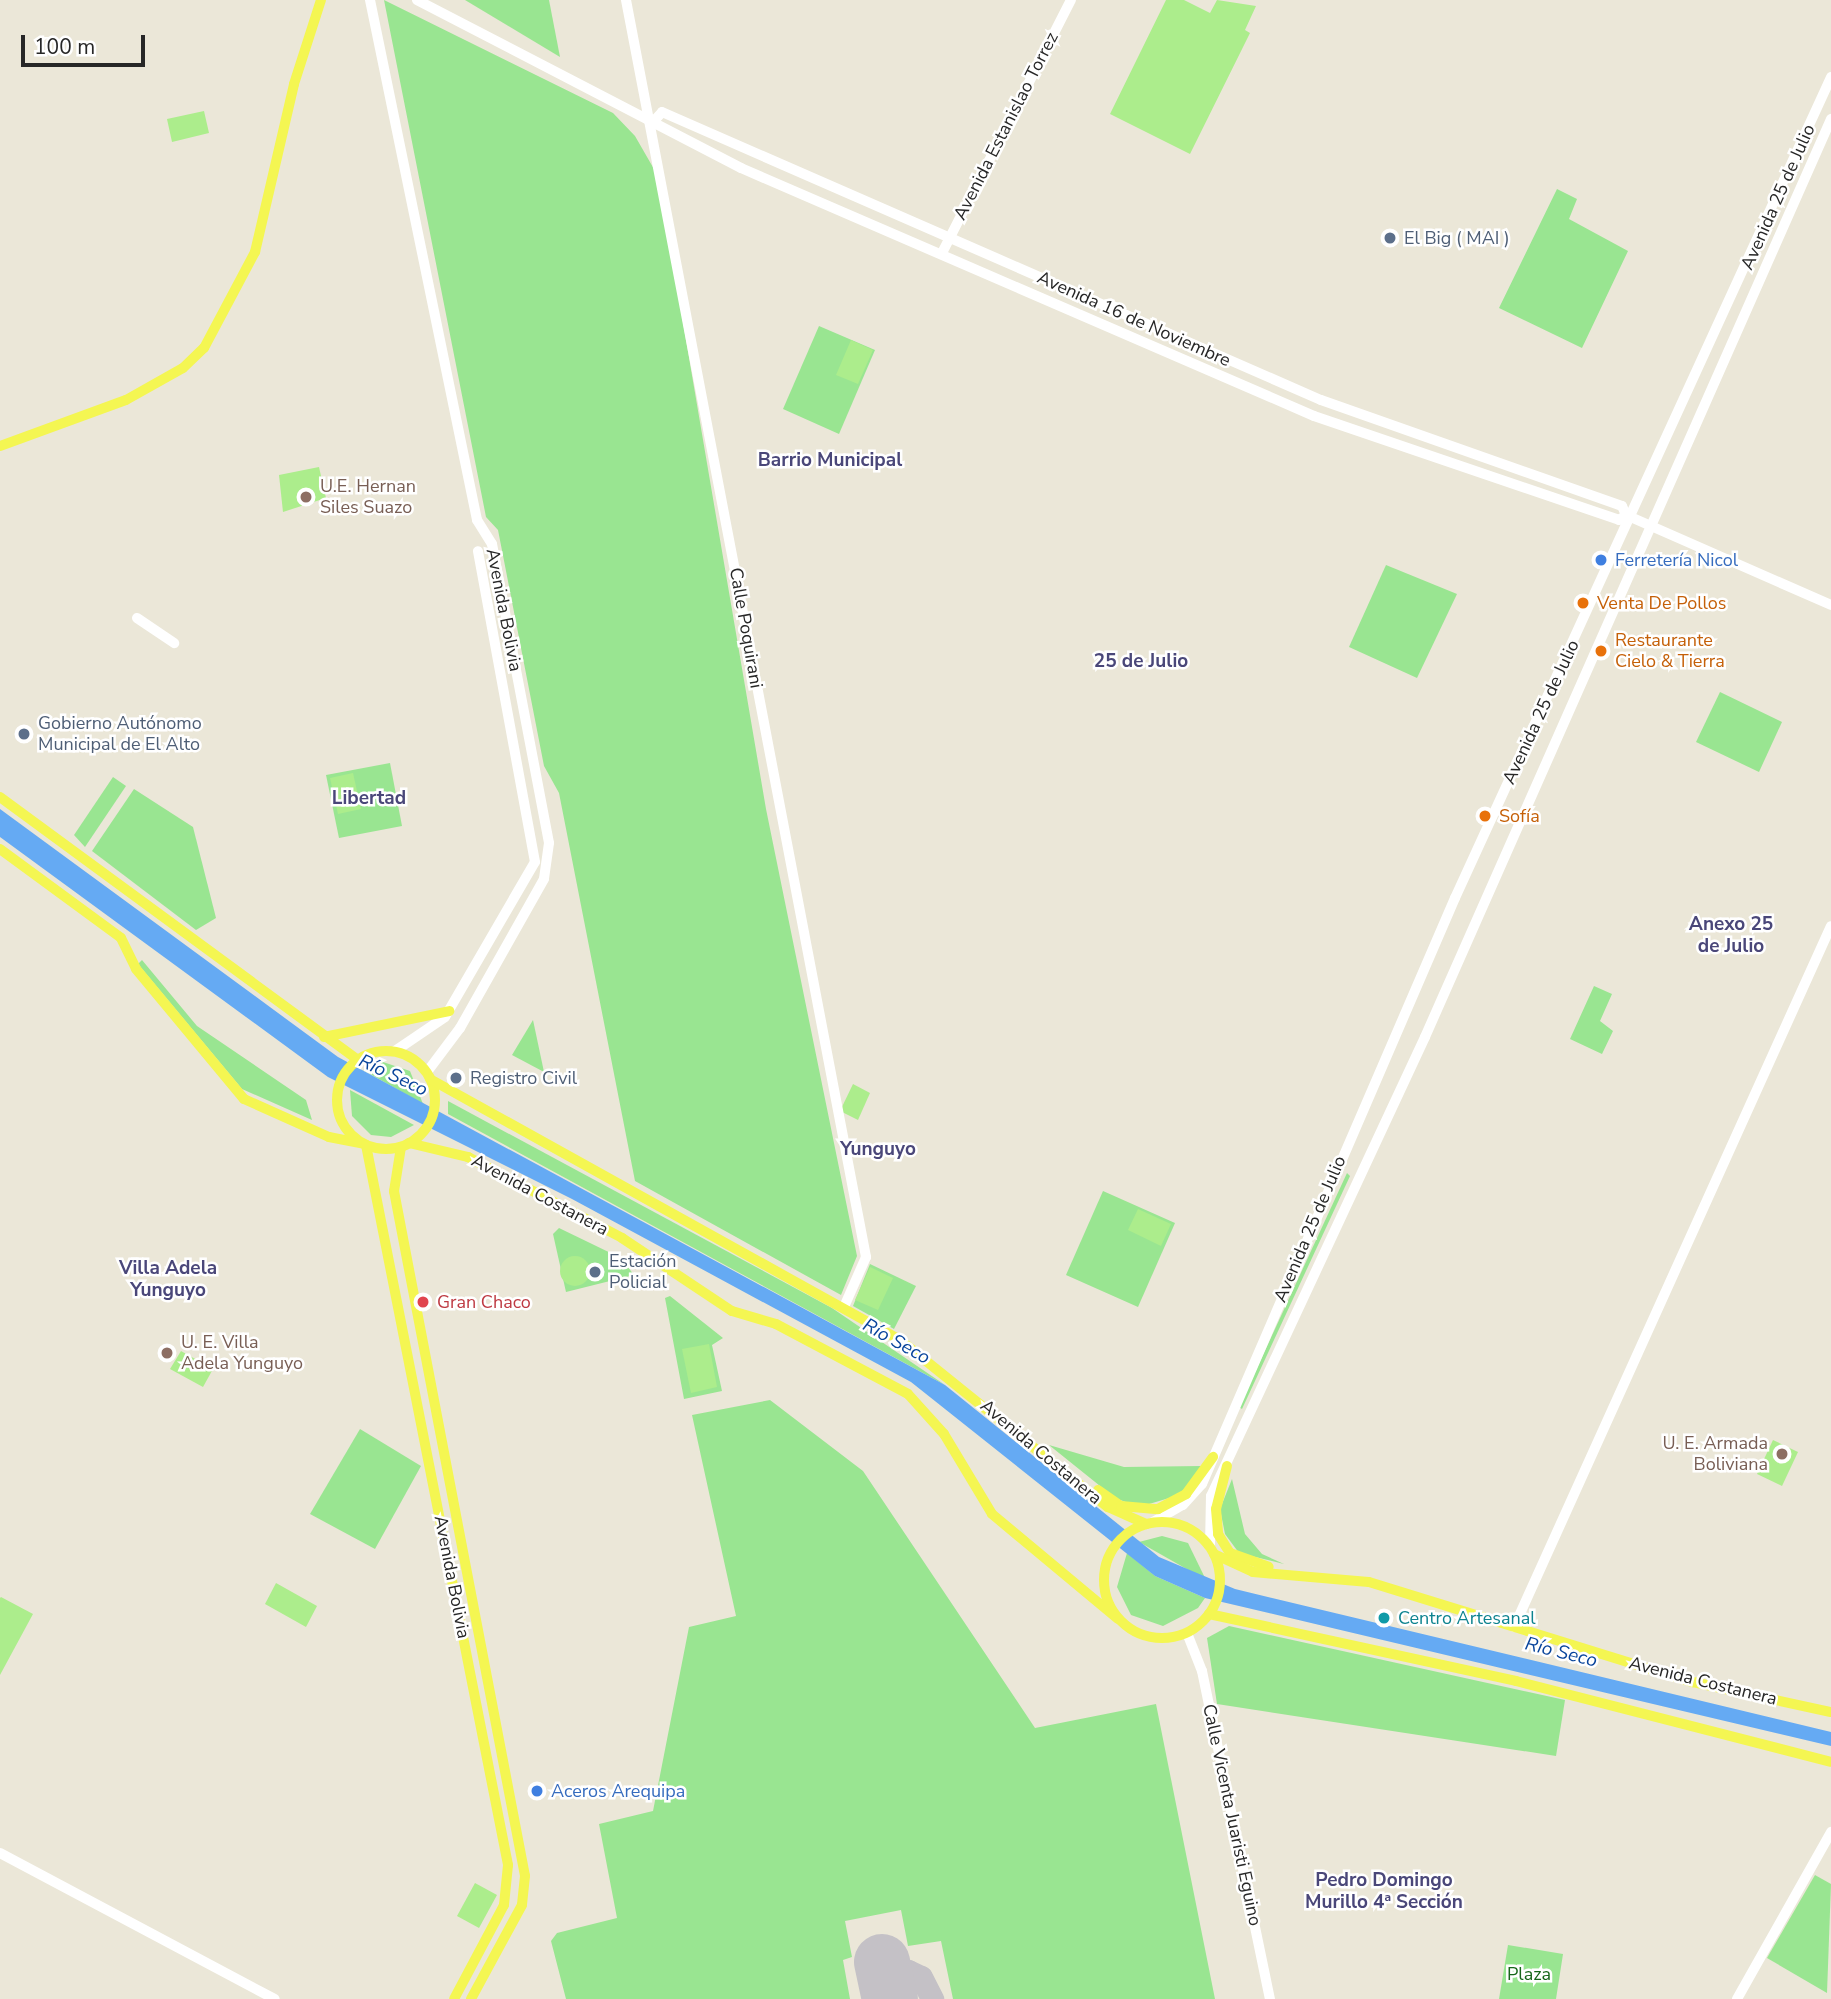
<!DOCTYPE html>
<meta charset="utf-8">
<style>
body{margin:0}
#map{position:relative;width:1831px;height:1999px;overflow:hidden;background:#ebe7d8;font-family:"Nunito Sans",sans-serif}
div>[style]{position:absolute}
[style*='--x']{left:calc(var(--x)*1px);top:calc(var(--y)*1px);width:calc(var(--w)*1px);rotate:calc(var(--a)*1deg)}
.green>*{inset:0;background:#99e591}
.pitch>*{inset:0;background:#aced8c}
.round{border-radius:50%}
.water>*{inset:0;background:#65aaf3}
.taxiway>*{height:23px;margin:-11.5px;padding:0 11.5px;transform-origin:11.5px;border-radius:11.5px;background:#c4c1c6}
.runway>*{height:56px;margin:-28px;padding:0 28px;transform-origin:28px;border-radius:28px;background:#c4c1c6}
.secondary>*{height:10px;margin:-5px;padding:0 5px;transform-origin:5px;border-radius:5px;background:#fff}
.primary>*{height:10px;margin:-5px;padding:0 5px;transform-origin:5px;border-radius:5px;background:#f4f652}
.primary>.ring{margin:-5px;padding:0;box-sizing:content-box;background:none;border:10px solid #f4f652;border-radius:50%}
.dots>*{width:19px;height:19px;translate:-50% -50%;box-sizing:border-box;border:4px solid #fff;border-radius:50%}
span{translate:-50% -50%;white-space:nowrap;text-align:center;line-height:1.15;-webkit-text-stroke:5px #fff;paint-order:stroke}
.street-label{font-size:18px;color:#272727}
.service-label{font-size:18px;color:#4e5e75}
.left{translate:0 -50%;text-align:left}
.education-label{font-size:18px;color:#785e54}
.right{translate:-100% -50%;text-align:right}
.shop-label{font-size:18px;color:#366cbe}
.food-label{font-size:18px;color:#c56008}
.health-label{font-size:18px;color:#be3a42}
.culture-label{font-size:18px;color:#0d838f}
.park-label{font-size:18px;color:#166519}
.neighbourhood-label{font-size:19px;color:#4a4779;font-weight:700}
.water-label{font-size:19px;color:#08449b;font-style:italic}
.scale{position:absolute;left:21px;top:35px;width:124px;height:32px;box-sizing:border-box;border:4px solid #272727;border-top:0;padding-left:9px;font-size:21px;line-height:24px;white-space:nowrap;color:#272727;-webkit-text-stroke:5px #fff;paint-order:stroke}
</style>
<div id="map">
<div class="green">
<i style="clip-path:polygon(384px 0,613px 113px,635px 136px,658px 176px,766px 809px,857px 1256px,841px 1295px,635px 1181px,559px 793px,544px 766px,498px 530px,486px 517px)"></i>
<i style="clip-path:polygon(465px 0,549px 0,560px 57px)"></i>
<i style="clip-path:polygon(1557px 189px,1577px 199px,1569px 219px,1628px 251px,1582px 348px,1499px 308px)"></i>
<i style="clip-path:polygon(819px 326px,875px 350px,839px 434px,783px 409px)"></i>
<i style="clip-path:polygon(1386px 565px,1457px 594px,1417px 678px,1349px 647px)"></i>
<i style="clip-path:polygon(1720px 692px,1782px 722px,1759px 772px,1696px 742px)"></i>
<i style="clip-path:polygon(390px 763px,402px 826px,339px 838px,326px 775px)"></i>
<i style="clip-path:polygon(113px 777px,126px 786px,85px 847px,74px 835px)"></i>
<i style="clip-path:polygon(134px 789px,193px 827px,216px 918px,196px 930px,92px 851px)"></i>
<i style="clip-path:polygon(142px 960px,197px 1026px,306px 1100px,312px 1120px,242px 1089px,138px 964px)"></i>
<i style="clip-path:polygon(1594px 986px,1612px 994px,1600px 1021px,1613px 1031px,1602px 1054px,1570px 1039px)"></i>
<i style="clip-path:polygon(533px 1020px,544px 1072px,512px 1055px)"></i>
<i style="clip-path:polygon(383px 1062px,410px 1071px,423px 1104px,363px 1070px)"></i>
<i style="clip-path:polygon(350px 1090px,414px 1125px,391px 1137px,371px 1135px,352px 1116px)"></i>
<i style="clip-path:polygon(448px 1101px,832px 1308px,945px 1385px,448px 1114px)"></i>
<i style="clip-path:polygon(1347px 1173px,1350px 1176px,1242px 1409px,1239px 1407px)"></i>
<i style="clip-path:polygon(1103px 1191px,1175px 1223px,1138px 1307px,1066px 1275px)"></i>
<i style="clip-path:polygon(559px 1228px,621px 1258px,634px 1275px,566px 1292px,553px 1234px)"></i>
<i style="clip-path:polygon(870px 1264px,916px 1286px,894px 1329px,853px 1306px)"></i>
<i style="clip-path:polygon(670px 1296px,723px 1338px,712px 1345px,722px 1391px,684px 1399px,665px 1298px)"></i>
<i style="clip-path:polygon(770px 1400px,863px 1471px,1035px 1728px,1156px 1704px,1215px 1999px,953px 1999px,941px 1941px,908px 1946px,901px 1910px,845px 1921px,852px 1957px,843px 1960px,850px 1999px,566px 1999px,551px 1941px,557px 1933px,617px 1918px,599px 1824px,653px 1811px,689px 1627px,736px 1616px,692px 1415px)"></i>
<i style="clip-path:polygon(360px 1429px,421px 1466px,375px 1549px,310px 1514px)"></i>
<i style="clip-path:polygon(1049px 1445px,1124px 1467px,1201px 1466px,1186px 1493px,1139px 1507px,1115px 1498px)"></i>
<i style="clip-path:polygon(1232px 1479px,1245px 1534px,1262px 1554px,1284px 1564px,1239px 1553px,1225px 1534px,1220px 1509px)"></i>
<i style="clip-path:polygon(1162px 1536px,1188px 1543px,1206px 1580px,1139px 1542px)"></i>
<i style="clip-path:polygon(1127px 1553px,1155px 1576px,1205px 1598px,1198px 1608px,1163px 1626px,1131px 1615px,1117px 1587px)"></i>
<i style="clip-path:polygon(1229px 1626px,1565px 1700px,1556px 1756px,1217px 1704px,1207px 1638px)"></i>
<i style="clip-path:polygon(1815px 1875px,1831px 1884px,1827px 1993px,1767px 1958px)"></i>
<i style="clip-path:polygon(1508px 1945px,1563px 1954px,1556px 1999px,1499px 1999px)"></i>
</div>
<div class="pitch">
<i style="clip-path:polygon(1166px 0,1184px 0,1210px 13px,1217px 0,1256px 6px,1245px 30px,1250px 33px,1190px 154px,1110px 114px)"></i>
<i style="clip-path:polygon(204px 111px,209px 133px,172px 142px,167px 119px)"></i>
<i style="clip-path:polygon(851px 340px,873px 350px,858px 384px,836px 375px)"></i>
<i style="clip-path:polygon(319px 467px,326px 498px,283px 512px,279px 475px)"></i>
<i style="clip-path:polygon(353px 773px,361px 809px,338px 814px,330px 778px)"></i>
<i style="clip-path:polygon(853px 1084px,870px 1093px,858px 1120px,840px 1111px)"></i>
<i style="clip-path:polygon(1138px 1209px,1171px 1224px,1161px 1246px,1128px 1230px)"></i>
<i class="round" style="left:560px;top:1256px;width:30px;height:30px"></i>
<i style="clip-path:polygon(870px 1267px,893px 1278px,878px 1310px,855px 1300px)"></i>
<i style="clip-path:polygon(709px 1344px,717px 1387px,691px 1393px,682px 1349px)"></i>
<i style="clip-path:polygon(181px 1351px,213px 1369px,203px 1387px,170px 1369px)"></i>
<i style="clip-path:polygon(1773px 1440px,1798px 1452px,1782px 1486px,1757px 1474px)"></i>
<i style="clip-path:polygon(276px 1583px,317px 1606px,306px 1627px,265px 1604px)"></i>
<i style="clip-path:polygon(1px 1597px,33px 1614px,0 1675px,0 1598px)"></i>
<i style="clip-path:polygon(475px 1883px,497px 1895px,479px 1928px,457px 1916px)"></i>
</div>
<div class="water">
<i style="clip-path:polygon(0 809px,338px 1057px,945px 1385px,1159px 1557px,1235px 1589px,1831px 1732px,1831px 1746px,1205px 1598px,1155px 1576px,911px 1382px,572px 1199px,328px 1077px,0 837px)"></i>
</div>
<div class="taxiway">
<i style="--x:885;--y:1978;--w:24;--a:-17"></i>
<i style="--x:908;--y:1971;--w:14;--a:25"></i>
<i style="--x:921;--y:1977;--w:25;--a:63"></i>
</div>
<div class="runway">
<i style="--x:882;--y:1962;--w:38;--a:78"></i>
</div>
<div class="secondary">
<i style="--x:370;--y:0;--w:531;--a:78.37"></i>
<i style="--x:477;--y:520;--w:28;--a:58"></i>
<i style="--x:492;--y:544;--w:304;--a:79.2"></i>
<i style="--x:549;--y:843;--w:36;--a:98"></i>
<i style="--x:544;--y:879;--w:171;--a:119.4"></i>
<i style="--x:460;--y:1028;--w:55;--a:126.9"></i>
<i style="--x:417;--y:0;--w:365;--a:27.4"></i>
<i style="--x:741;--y:168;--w:624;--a:23.4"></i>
<i style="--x:1314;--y:416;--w:322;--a:18.8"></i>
<i style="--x:1619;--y:520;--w:9;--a:-36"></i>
<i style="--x:626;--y:0;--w:1280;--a:79.19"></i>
<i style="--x:866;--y:1257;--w:55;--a:113.7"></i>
<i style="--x:651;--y:124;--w:16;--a:-47"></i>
<i style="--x:662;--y:112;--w:719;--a:23.61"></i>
<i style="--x:1321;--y:400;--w:319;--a:19.4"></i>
<i style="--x:1622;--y:506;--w:10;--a:66"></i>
<i style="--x:1626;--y:515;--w:224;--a:23.7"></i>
<i style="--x:942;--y:253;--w:284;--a:-63"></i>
<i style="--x:137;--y:618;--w:45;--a:34"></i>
<i style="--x:395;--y:1051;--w:60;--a:-34.2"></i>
<i style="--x:445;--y:1017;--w:179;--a:-59.9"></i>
<i style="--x:535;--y:862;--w:316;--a:-100.4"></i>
<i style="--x:1153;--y:1522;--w:34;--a:-30"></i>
<i style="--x:1183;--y:1505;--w:28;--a:-48"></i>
<i style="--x:1202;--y:1484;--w:638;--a:-66.65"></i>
<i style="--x:1455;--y:898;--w:903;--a:-65.39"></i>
<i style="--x:1210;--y:1547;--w:51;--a:-88.9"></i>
<i style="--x:1211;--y:1496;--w:506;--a:-65"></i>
<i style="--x:1425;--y:1037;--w:1004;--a:-66.14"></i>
<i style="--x:1514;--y:1627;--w:769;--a:-65.67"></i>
<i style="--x:1187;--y:1633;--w:41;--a:68.5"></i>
<i style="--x:1202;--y:1671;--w:335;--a:78.3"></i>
<i style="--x:0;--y:1853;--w:311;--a:28"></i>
<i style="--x:1737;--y:1999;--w:192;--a:-60.6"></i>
</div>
<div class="primary">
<i style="--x:0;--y:446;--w:134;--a:-20.1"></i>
<i style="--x:126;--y:400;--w:65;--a:-29.3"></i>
<i style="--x:183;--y:368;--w:29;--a:-44"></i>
<i style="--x:204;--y:348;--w:109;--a:-62"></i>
<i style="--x:255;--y:252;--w:172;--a:-76.9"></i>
<i style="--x:294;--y:84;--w:88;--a:-72.2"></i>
<i style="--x:0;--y:797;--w:443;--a:36.3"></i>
<i style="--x:0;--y:849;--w:150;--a:36.3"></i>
<i style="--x:121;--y:938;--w:34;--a:64"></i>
<i style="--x:136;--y:969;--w:169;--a:50.3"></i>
<i style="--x:244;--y:1099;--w:93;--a:24.1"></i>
<i style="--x:329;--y:1137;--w:33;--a:11"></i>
<i style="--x:324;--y:1037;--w:128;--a:-11.7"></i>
<i class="ring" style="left:337px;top:1051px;width:88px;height:88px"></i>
<i style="--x:430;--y:1079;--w:538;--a:29.04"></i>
<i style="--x:900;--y:1340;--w:267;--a:38.8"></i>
<i style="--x:1108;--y:1507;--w:42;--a:24.1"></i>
<i style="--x:409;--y:1143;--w:61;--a:13.3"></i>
<i style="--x:468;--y:1157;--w:174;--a:27.7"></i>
<i style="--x:622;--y:1238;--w:132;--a:33.6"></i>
<i style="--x:732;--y:1311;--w:46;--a:16.5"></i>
<i style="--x:776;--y:1324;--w:149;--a:27.9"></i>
<i style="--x:908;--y:1394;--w:54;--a:48"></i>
<i style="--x:944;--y:1434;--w:93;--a:59"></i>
<i style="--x:992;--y:1514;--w:164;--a:39.8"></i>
<i style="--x:366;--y:1145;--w:734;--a:78.84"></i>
<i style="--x:508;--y:1865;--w:40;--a:95.7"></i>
<i style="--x:504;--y:1905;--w:106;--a:118"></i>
<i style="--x:401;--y:1147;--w:45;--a:99"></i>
<i style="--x:394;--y:1191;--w:697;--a:79.17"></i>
<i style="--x:525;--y:1876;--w:29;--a:96"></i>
<i style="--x:522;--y:1905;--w:107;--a:118.5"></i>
<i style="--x:1227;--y:1466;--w:44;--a:104.3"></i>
<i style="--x:1216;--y:1509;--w:25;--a:85"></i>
<i style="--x:1218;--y:1534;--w:22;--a:58"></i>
<i style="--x:1230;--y:1553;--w:41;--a:19.7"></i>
<i style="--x:1098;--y:1490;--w:28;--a:35"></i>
<i style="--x:1121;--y:1506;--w:37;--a:5"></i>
<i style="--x:1158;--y:1509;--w:32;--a:-28"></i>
<i style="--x:1186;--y:1494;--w:46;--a:-53.9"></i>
<i class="ring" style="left:1104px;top:1522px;width:106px;height:106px"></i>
<i style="--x:1214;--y:1554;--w:43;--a:24.8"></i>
<i style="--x:1253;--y:1572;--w:116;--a:4.9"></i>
<i style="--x:1369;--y:1582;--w:339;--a:17.2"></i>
<i style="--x:1693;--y:1682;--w:141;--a:12.3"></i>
<i style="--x:1209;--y:1614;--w:314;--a:12.3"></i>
<i style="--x:1516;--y:1681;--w:325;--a:14.4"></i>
</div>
<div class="dots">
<i style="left:1390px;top:238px;background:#5c6f8a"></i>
<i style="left:306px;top:497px;background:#8d6e63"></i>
<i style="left:1601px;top:560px;background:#3f7fe0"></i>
<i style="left:1583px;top:603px;background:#e8710a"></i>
<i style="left:1601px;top:651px;background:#e8710a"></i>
<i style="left:24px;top:734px;background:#5c6f8a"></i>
<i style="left:1485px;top:816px;background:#e8710a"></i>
<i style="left:456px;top:1078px;background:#5c6f8a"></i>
<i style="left:595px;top:1272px;background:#5c6f8a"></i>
<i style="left:423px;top:1302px;background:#e0444e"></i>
<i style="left:167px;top:1353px;background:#8d6e63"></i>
<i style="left:1782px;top:1454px;background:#8d6e63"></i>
<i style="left:1384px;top:1618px;background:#0f9aa8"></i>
<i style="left:537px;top:1791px;background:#3f7fe0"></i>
</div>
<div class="street-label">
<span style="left:1006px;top:126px;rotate:-63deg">Avenida Estanislao Torrez</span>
<span style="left:1778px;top:197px;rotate:-66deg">Avenida 25 de Julio</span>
<span style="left:1134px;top:319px;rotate:24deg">Avenida 16 de Noviembre</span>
<span style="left:504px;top:610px;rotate:79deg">Avenida Bolivia</span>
<span style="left:746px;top:628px;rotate:80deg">Calle Poquirani</span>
<span style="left:1541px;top:712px;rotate:-65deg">Avenida 25 de Julio</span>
<span style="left:540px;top:1195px;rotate:28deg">Avenida Costanera</span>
<span style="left:1310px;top:1229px;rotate:-67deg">Avenida 25 de Julio</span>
<span style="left:1041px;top:1452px;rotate:40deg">Avenida Costanera</span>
<span style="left:452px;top:1577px;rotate:79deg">Avenida Bolivia</span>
<span style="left:1703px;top:1681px;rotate:14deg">Avenida Costanera</span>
<span style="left:1232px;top:1815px;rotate:78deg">Calle Vicenta Juaristi Eguino</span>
</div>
<div class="service-label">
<span class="left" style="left:1404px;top:238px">El Big ( MAI )</span>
<span class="left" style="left:38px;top:734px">Gobierno Autónomo<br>Municipal de El Alto</span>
<span class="left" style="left:470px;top:1078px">Registro Civil</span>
<span class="left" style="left:609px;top:1272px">Estación<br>Policial</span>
</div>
<div class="education-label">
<span class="left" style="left:320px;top:497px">U.E. Hernan<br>Siles Suazo</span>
<span class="left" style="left:181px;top:1353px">U. E. Villa<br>Adela Yunguyo</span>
<span class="right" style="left:1768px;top:1454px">U. E. Armada<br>Boliviana</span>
</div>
<div class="shop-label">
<span class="left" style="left:1615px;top:560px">Ferretería Nicol</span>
<span class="left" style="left:551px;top:1791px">Aceros Arequipa</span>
</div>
<div class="food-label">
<span class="left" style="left:1597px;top:603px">Venta De Pollos</span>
<span class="left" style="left:1615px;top:651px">Restaurante<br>Cielo &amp; Tierra</span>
<span class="left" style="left:1499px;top:816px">Sofía</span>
</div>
<div class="health-label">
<span class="left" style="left:437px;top:1302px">Gran Chaco</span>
</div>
<div class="culture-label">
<span class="left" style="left:1398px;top:1618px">Centro Artesanal</span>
</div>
<div class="park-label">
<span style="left:1529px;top:1974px">Plaza</span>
</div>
<div class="neighbourhood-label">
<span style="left:830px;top:461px">Barrio Municipal</span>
<span style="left:1141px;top:662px">25 de Julio</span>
<span style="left:369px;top:799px">Libertad</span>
<span style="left:1731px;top:936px">Anexo 25<br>de Julio</span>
<span style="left:878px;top:1150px">Yunguyo</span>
<span style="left:168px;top:1280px">Villa Adela<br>Yunguyo</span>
<span style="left:1384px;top:1892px">Pedro Domingo<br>Murillo 4ª Sección</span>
</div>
<div class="water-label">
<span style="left:393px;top:1076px;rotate:25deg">Río Seco</span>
<span style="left:896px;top:1342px;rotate:29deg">Río Seco</span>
<span style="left:1561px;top:1653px;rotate:14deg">Río Seco</span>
</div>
<div class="scale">100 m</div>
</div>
